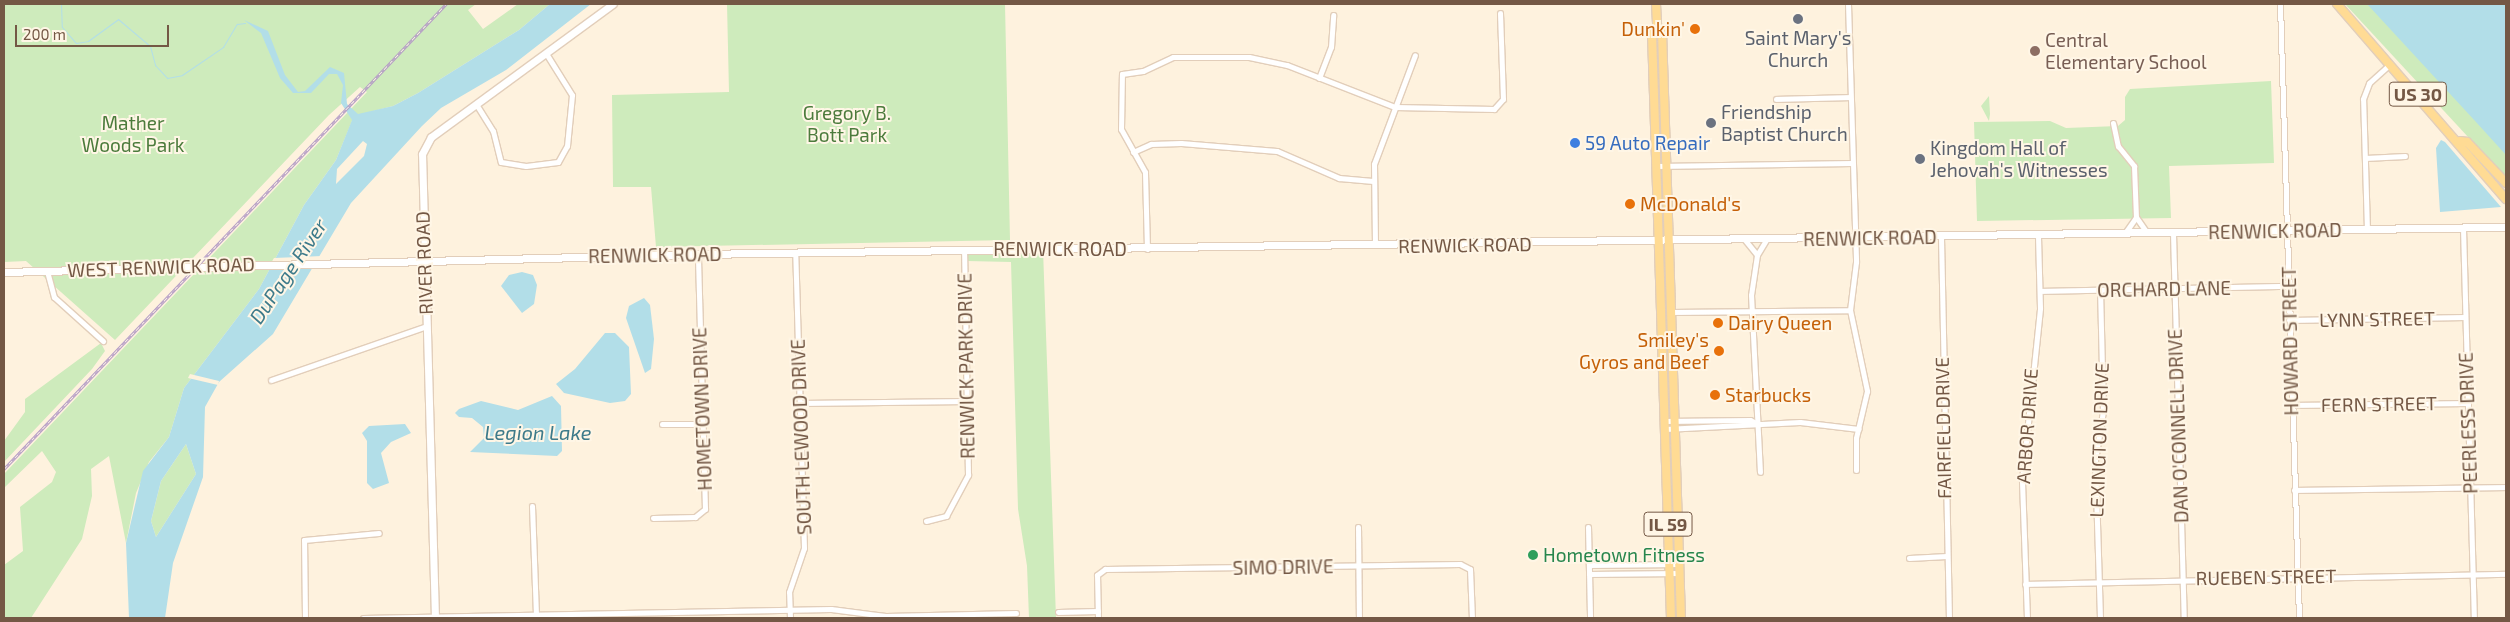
<!DOCTYPE html>
<style>
body{margin:0}
#map{position:relative;width:2510px;height:622px;overflow:hidden;background:#fef2de;font-family:"Exo 2",sans-serif}
div>[style]{position:absolute}
[style*='--x']{left:calc(var(--x)*1px);top:calc(var(--y)*1px);width:calc(var(--w)*1px);rotate:calc(var(--a)*1deg)}
.green>*{inset:0;background:#ceebbc}
.water>*{inset:0;background:#b2dee8}
.pier>*{inset:0;background:#fef2de}
.stream>*{height:1px;margin:-0.5px;padding:0 0.5px;transform-origin:0.5px;border-radius:0.5px;background:#b2dee8}
.roads{filter:drop-shadow(1px 0 #e2ceba) drop-shadow(-1px 0 #e2ceba) drop-shadow(0 1px #e2ceba) drop-shadow(0 -1px #e2ceba)}
.street>*{height:5px;margin:-2.5px;padding:0 2.5px;transform-origin:2.5px;border-radius:2.5px;background:#fff}
.secondary>*{height:7px;margin:-3.5px;padding:0 3.5px;transform-origin:3.5px;border-radius:3.5px;background:#fff}
.primary>*{height:8px;margin:-4px;padding:0 4px;transform-origin:4px;border-radius:4px;background:#ffdb94}
.rail>*{height:3px;margin-top:-1.5px;transform-origin:0;background:repeating-linear-gradient(90deg,#fff6e6 0 4px,#b59dc6 0 8px);box-sizing:border-box;border-block:1px solid #b59dc6}
.dots>*{width:14px;height:14px;translate:-50% -50%;box-sizing:border-box;border:2px solid #fff6e6;border-radius:50%}
span{translate:-50% -50%;white-space:nowrap;text-align:center;line-height:1.15;-webkit-text-stroke:4px #fff6e6;paint-order:stroke}
.shield-label span{padding:1px 4px;background:#fff6e6;border:1px solid;border-radius:4px;-webkit-text-stroke-width:0}
.shield-label{font-size:18px;color:#745845;font-weight:700}
.food-label{font-size:19px;color:#c56008}
.right{translate:-100% -50%;text-align:right}
.left{translate:0 -50%;text-align:left}
.worship-label{font-size:19px;color:#5b616d}
.education-label{font-size:19px;color:#785e54}
.park-label{font-size:19px;color:#4c7b3c}
.shop-label{font-size:19px;color:#366cbe}
.street-label{font-size:19px;color:#745845}
.leisure-label{font-size:19px;color:#27864d}
.water-label{font-size:20px;color:#3d7a8a;font-style:italic}
.frame{position:absolute;inset:0;border:5px solid #745845;pointer-events:none}
.scale{position:absolute;left:15px;top:25px;width:154px;height:22px;box-sizing:border-box;border:2px solid #745845;border-top:0;padding-left:6px;font-size:15px;line-height:18px;white-space:nowrap;color:#745845;-webkit-text-stroke:4px #fff6e6;paint-order:stroke}
</style>
<div id="map">
<div class="green">
<i style="clip-path:polygon(4px 4px,476px 4px,468px 10px,483px 29px,518px 4px,550px 4px,519px 30px,418px 93px,393px 106px,354px 116px,336px 160px,304px 205px,259px 289px,184px 388px,169px 437px,149px 462px,136px 493px,126px 543px,109px 456px,91px 469px,92px 496px,82px 539px,31px 618px,4px 618px,4px 565px,23px 551px,20px 507px,52px 482px,56px 472px,42px 451px,4px 488px,4px 474px,367px 92px,360px 87px,329px 115px,115px 340px,26px 261px,4px 262px)"></i>
<i style="clip-path:polygon(727px 4px,1005px 4px,1010px 240px,656px 247px,651px 187px,613px 187px,612px 95px,729px 92px)"></i>
<i style="clip-path:polygon(2345px 4px,2506px 4px,2506px 178px)"></i>
<i style="clip-path:polygon(2271px 81px,2274px 163px,2169px 166px,2171px 218px,1977px 221px,1974px 122px,2050px 121px,2066px 128px,2118px 126px,2125px 120px,2125px 97px,2130px 89px)"></i>
<i style="clip-path:polygon(1989px 96px,1990px 114px,1989px 121px,1981px 106px)"></i>
<i style="clip-path:polygon(1043px 249px,1056px 618px,1029px 618px,1027px 566px,1018px 509px,1011px 262px,967px 261px,967px 250px)"></i>
<i style="clip-path:polygon(101px 343px,105px 351px,92px 369px,4px 462px,4px 441px,25px 412px,25px 399px)"></i>
<i style="clip-path:polygon(1669px 437px,1672px 437px,1676px 553px,1673px 553px)"></i>
<i style="clip-path:polygon(186px 444px,196px 474px,156px 537px,151px 521px,161px 481px)"></i>
</div>
<div class="water">
<i style="clip-path:polygon(evenodd,550px 4px,591px 4px,506px 70px,441px 108px,422px 126px,351px 203px,273px 334px,219px 382px,205px 407px,203px 477px,173px 563px,165px 618px,129px 618px,126px 543px,143px 471px,169px 437px,184px 388px,259px 289px,304px 205px,336px 160px,352px 120px,341px 103px,343px 85px,337px 74px,329px 74px,311px 93px,293px 93px,280px 78px,261px 33px,244px 20px,268px 31px,285px 75px,298px 92px,305px 91px,330px 67px,344px 73px,347px 104px,358px 114px,393px 106px,418px 93px,519px 30px,550px 4px,363px 141px,367px 144px,364px 156px,336px 184px,337px 169px,363px 141px,550px 4px,186px 444px,196px 474px,156px 537px,151px 521px,161px 481px,186px 444px)"></i>
<i style="clip-path:polygon(2367px 4px,2506px 4px,2506px 155px,2476px 122px)"></i>
<i style="clip-path:polygon(2441px 140px,2445px 142px,2501px 207px,2440px 212px,2436px 148px)"></i>
<i style="clip-path:polygon(522px 272px,533px 275px,537px 285px,534px 304px,522px 313px,501px 286px,509px 275px)"></i>
<i style="clip-path:polygon(644px 298px,650px 305px,654px 339px,651px 369px,645px 373px,626px 318px,629px 306px)"></i>
<i style="clip-path:polygon(605px 333px,615px 333px,629px 347px,631px 394px,625px 401px,610px 403px,564px 393px,556px 384px,575px 369px)"></i>
<i style="clip-path:polygon(552px 396px,561px 406px,562px 451px,557px 456px,470px 452px,484px 438px,483px 427px,472px 418px,459px 417px,455px 413px,459px 409px,481px 401px,518px 410px)"></i>
<i style="clip-path:polygon(405px 424px,411px 433px,391px 442px,381px 453px,389px 483px,373px 489px,367px 483px,367px 441px,362px 433px,369px 426px)"></i>
</div>
<div class="pier">
<i style="clip-path:polygon(322px 256px,316px 267px,268px 268px,274px 258px)"></i>
<i style="clip-path:polygon(190px 374px,219px 381px,218px 385px,188px 378px)"></i>
</div>
<div class="stream">
<i style="--x:61;--y:4;--w:23;--a:88"></i>
<i style="--x:62;--y:27;--w:21;--a:49"></i>
<i style="--x:76;--y:43;--w:12;--a:-9"></i>
<i style="--x:88;--y:41;--w:37;--a:-36"></i>
<i style="--x:118;--y:19;--w:42;--a:40.2"></i>
<i style="--x:150;--y:46;--w:20;--a:75"></i>
<i style="--x:155;--y:65;--w:18;--a:47"></i>
<i style="--x:167;--y:78;--w:15;--a:-11"></i>
<i style="--x:182;--y:75;--w:50;--a:-34.3"></i>
<i style="--x:223;--y:47;--w:27;--a:-59"></i>
<i style="--x:237;--y:24;--w:8;--a:-7"></i>
</div>
<div class="roads">
<div class="street">
<i style="--x:1848;--y:4;--w:258;--a:88.2"></i>
<i style="--x:1856;--y:262;--w:48;--a:97.1"></i>
<i style="--x:1850;--y:310;--w:83;--a:78.1"></i>
<i style="--x:1867;--y:391;--w:48;--a:103.2"></i>
<i style="--x:1856;--y:438;--w:32;--a:90"></i>
<i style="--x:2280;--y:4;--w:614;--a:88.23"></i>
<i style="--x:1319;--y:78;--w:33;--a:-69"></i>
<i style="--x:1331;--y:47;--w:32;--a:-86"></i>
<i style="--x:1776;--y:99;--w:74;--a:-1.5"></i>
<i style="--x:476;--y:104;--w:32;--a:58"></i>
<i style="--x:493;--y:131;--w:32;--a:76"></i>
<i style="--x:501;--y:162;--w:25;--a:9"></i>
<i style="--x:526;--y:166;--w:32;--a:-7"></i>
<i style="--x:558;--y:162;--w:18;--a:-61"></i>
<i style="--x:567;--y:146;--w:51;--a:-84.4"></i>
<i style="--x:572;--y:95;--w:47;--a:-122"></i>
<i style="--x:2113;--y:123;--w:24;--a:78"></i>
<i style="--x:2118;--y:146;--w:26;--a:51"></i>
<i style="--x:2134;--y:166;--w:51;--a:87.8"></i>
<i style="--x:2136;--y:217;--w:19;--a:55"></i>
<i style="--x:1133;--y:152;--w:20;--a:-24"></i>
<i style="--x:1151;--y:144;--w:30;--a:-2"></i>
<i style="--x:1181;--y:143;--w:96;--a:4.8"></i>
<i style="--x:1277;--y:151;--w:68;--a:23.5"></i>
<i style="--x:1339;--y:178;--w:34;--a:5"></i>
<i style="--x:2365;--y:158;--w:40;--a:-2.9"></i>
<i style="--x:1657;--y:166;--w:195;--a:-0.9"></i>
<i style="--x:2463;--y:228;--w:390;--a:88.4"></i>
<i style="--x:2367;--y:230;--w:131;--a:-91.7"></i>
<i style="--x:2363;--y:99;--w:17;--a:-69"></i>
<i style="--x:2369;--y:83;--w:28;--a:-42"></i>
<i style="--x:2125;--y:233;--w:19;--a:-55"></i>
<i style="--x:2173;--y:233;--w:385;--a:88.4"></i>
<i style="--x:1941;--y:237;--w:381;--a:88.8"></i>
<i style="--x:1745;--y:240;--w:19;--a:51"></i>
<i style="--x:1757;--y:255;--w:17;--a:-59"></i>
<i style="--x:1375;--y:245;--w:81;--a:-90.7"></i>
<i style="--x:1374;--y:164;--w:116;--a:-69.4"></i>
<i style="--x:1147;--y:249;--w:77;--a:-91.5"></i>
<i style="--x:1145;--y:172;--w:49;--a:-119.2"></i>
<i style="--x:1121;--y:129;--w:55;--a:-89"></i>
<i style="--x:1122;--y:74;--w:21;--a:-8"></i>
<i style="--x:1143;--y:71;--w:33;--a:-25"></i>
<i style="--x:1173;--y:57;--w:76;--a:0"></i>
<i style="--x:1249;--y:57;--w:39;--a:12"></i>
<i style="--x:1287;--y:65;--w:116;--a:21.3"></i>
<i style="--x:1395;--y:107;--w:99;--a:1.2"></i>
<i style="--x:1494;--y:109;--w:13;--a:-48"></i>
<i style="--x:1503;--y:99;--w:86;--a:-92"></i>
<i style="--x:1757;--y:255;--w:40;--a:98.5"></i>
<i style="--x:1751;--y:295;--w:177;--a:87.1"></i>
<i style="--x:47;--y:271;--w:27;--a:75"></i>
<i style="--x:54;--y:297;--w:66;--a:41.9"></i>
<i style="--x:2040;--y:291;--w:248;--a:-1.2"></i>
<i style="--x:1671;--y:312;--w:179;--a:-0.6"></i>
<i style="--x:2289;--y:320;--w:176;--a:-1"></i>
<i style="--x:271;--y:380;--w:165;--a:-19.1"></i>
<i style="--x:800;--y:403;--w:168;--a:-0.7"></i>
<i style="--x:2291;--y:405;--w:177;--a:-0.6"></i>
<i style="--x:1665;--y:421;--w:85;--a:-0.7"></i>
<i style="--x:1750;--y:420;--w:9;--a:27"></i>
<i style="--x:662;--y:424;--w:41;--a:0"></i>
<i style="--x:1665;--y:429;--w:135;--a:-3"></i>
<i style="--x:1800;--y:422;--w:59;--a:6.8"></i>
<i style="--x:2294;--y:490;--w:212;--a:-0.8"></i>
<i style="--x:532;--y:506;--w:108;--a:87.9"></i>
<i style="--x:653;--y:518;--w:42;--a:-1.4"></i>
<i style="--x:695;--y:517;--w:13;--a:-39"></i>
<i style="--x:705;--y:509;--w:255;--a:-91.6"></i>
<i style="--x:926;--y:521;--w:21;--a:-14"></i>
<i style="--x:946;--y:516;--w:47;--a:-61.8"></i>
<i style="--x:968;--y:475;--w:225;--a:-91"></i>
<i style="--x:1358;--y:527;--w:91;--a:89.4"></i>
<i style="--x:1588;--y:527;--w:91;--a:88.7"></i>
<i style="--x:1909;--y:558;--w:38;--a:-3"></i>
<i style="--x:1589;--y:565;--w:91;--a:-0.6"></i>
<i style="--x:1589;--y:574;--w:91;--a:-0.6"></i>
<i style="--x:2025;--y:584;--w:481;--a:-1.2"></i>
<i style="--x:1058;--y:612;--w:40;--a:-1.4"></i>
<i style="--x:305;--y:618;--w:78;--a:-90.7"></i>
<i style="--x:304;--y:540;--w:75;--a:-5.3"></i>
<i style="--x:363;--y:618;--w:468;--a:-1.1"></i>
<i style="--x:831;--y:609;--w:55;--a:7.3"></i>
<i style="--x:886;--y:616;--w:130;--a:-1.3"></i>
<i style="--x:790;--y:618;--w:26;--a:-92"></i>
<i style="--x:789;--y:592;--w:46;--a:-71.2"></i>
<i style="--x:804;--y:548;--w:295;--a:-91.7"></i>
<i style="--x:1098;--y:618;--w:43;--a:-91.3"></i>
<i style="--x:1097;--y:575;--w:10;--a:-37"></i>
<i style="--x:1105;--y:569;--w:355;--a:-0.8"></i>
<i style="--x:1460;--y:564;--w:11;--a:27"></i>
<i style="--x:1470;--y:569;--w:49;--a:87.7"></i>
<i style="--x:2027;--y:618;--w:138;--a:-92.1"></i>
<i style="--x:2022;--y:480;--w:173;--a:-84"></i>
<i style="--x:2040;--y:308;--w:73;--a:-91.6"></i>
<i style="--x:2100;--y:618;--w:158;--a:-91.8"></i>
<i style="--x:2095;--y:460;--w:50;--a:-80.7"></i>
<i style="--x:2103;--y:411;--w:120;--a:-91.4"></i>
</div>
<div class="secondary">
<i style="--x:4;--y:272;--w:694;--a:-1.49"></i>
<i style="--x:698;--y:254;--w:1808;--a:-0.86"></i>
<i style="--x:435;--y:618;--w:464;--a:-91.6"></i>
<i style="--x:422;--y:154;--w:19;--a:-62"></i>
<i style="--x:431;--y:137;--w:225;--a:-36.2"></i>
</div>
<div class="primary">
<i style="--x:1656;--y:4;--w:22;--a:87"></i>
<i style="--x:1657;--y:26;--w:9;--a:122"></i>
<i style="--x:1652;--y:34;--w:584;--a:88.14"></i>
<i style="--x:2337;--y:4;--w:258;--a:49.1"></i>
<i style="--x:1657;--y:26;--w:7;--a:45"></i>
<i style="--x:1662;--y:31;--w:587;--a:88.15"></i>
<i style="--x:2460;--y:141;--w:7;--a:8"></i>
<i style="--x:2467;--y:142;--w:57;--a:46.4"></i>
</div>
</div>
<div class="rail">
<i style="--x:4;--y:469;--w:642;--a:-46.45"></i>
</div>
<div class="dots">
<i style="left:1798px;top:19px;background:#6b7280"></i>
<i style="left:1695px;top:29px;background:#e8710a"></i>
<i style="left:2035px;top:51px;background:#8d6e63"></i>
<i style="left:1711px;top:123px;background:#6b7280"></i>
<i style="left:1575px;top:143px;background:#3f7fe0"></i>
<i style="left:1920px;top:159px;background:#6b7280"></i>
<i style="left:1630px;top:204px;background:#e8710a"></i>
<i style="left:1718px;top:323px;background:#e8710a"></i>
<i style="left:1719px;top:351px;background:#e8710a"></i>
<i style="left:1715px;top:395px;background:#e8710a"></i>
<i style="left:1533px;top:555px;background:#2e9e5b"></i>
</div>
<div class="shield-label">
<span style="left:2418px;top:94px">US 30</span>
<span style="left:1668px;top:524px">IL 59</span>
</div>
<div class="food-label">
<span class="right" style="left:1685px;top:29px">Dunkin'</span>
<span class="left" style="left:1640px;top:204px">McDonald's</span>
<span class="left" style="left:1728px;top:323px">Dairy Queen</span>
<span class="right" style="left:1709px;top:351px">Smiley's<br>Gyros and Beef</span>
<span class="left" style="left:1725px;top:395px">Starbucks</span>
</div>
<div class="worship-label">
<span style="left:1798px;top:49px">Saint Mary's<br>Church</span>
<span class="left" style="left:1721px;top:123px">Friendship<br>Baptist Church</span>
<span class="left" style="left:1930px;top:159px">Kingdom Hall of<br>Jehovah's Witnesses</span>
</div>
<div class="education-label">
<span class="left" style="left:2045px;top:51px">Central<br>Elementary School</span>
</div>
<div class="park-label">
<span style="left:847px;top:124px">Gregory B.<br>Bott Park</span>
<span style="left:133px;top:134px">Mather<br>Woods Park</span>
</div>
<div class="shop-label">
<span class="left" style="left:1585px;top:143px">59 Auto Repair</span>
</div>
<div class="street-label">
<span style="left:2275px;top:231px;rotate:-1deg">RENWICK ROAD</span>
<span style="left:1870px;top:238px;rotate:-1deg">RENWICK ROAD</span>
<span style="left:1465px;top:245px;rotate:-1deg">RENWICK ROAD</span>
<span style="left:1060px;top:249px">RENWICK ROAD</span>
<span style="left:655px;top:255px;rotate:-1deg">RENWICK ROAD</span>
<span style="left:424px;top:263px;rotate:-92deg">RIVER ROAD</span>
<span style="left:161px;top:267px;rotate:-2deg">WEST RENWICK ROAD</span>
<span style="left:2164px;top:289px;rotate:-1deg">ORCHARD LANE</span>
<span style="left:2377px;top:319px;rotate:-1deg">LYNN STREET</span>
<span style="left:2290px;top:341px;rotate:-91deg">HOWARD STREET</span>
<span style="left:966px;top:366px;rotate:-91deg">RENWICK PARK DRIVE</span>
<span style="left:2379px;top:404px;rotate:-1deg">FERN STREET</span>
<span style="left:702px;top:409px;rotate:-92deg">HOMETOWN DRIVE</span>
<span style="left:2468px;top:423px;rotate:-92deg">PEERLESS DRIVE</span>
<span style="left:2027px;top:426px;rotate:-86deg">ARBOR DRIVE</span>
<span style="left:2178px;top:426px;rotate:-92deg">DAN O'CONNELL DRIVE</span>
<span style="left:1943px;top:428px;rotate:-91deg">FAIRFIELD DRIVE</span>
<span style="left:801px;top:437px;rotate:-92deg">SOUTH LEWOOD DRIVE</span>
<span style="left:2099px;top:440px;rotate:-88deg">LEXINGTON DRIVE</span>
<span style="left:1283px;top:567px;rotate:-1deg">SIMO DRIVE</span>
<span style="left:2266px;top:577px;rotate:-1deg">RUEBEN STREET</span>
</div>
<div class="leisure-label">
<span class="left" style="left:1543px;top:555px">Hometown Fitness</span>
</div>
<div class="water-label">
<span style="left:288px;top:271px;rotate:-56deg">DuPage River</span>
<span style="left:538px;top:432px">Legion Lake</span>
</div>
<div class="frame"></div>
<div class="scale">200 m</div>
</div>
